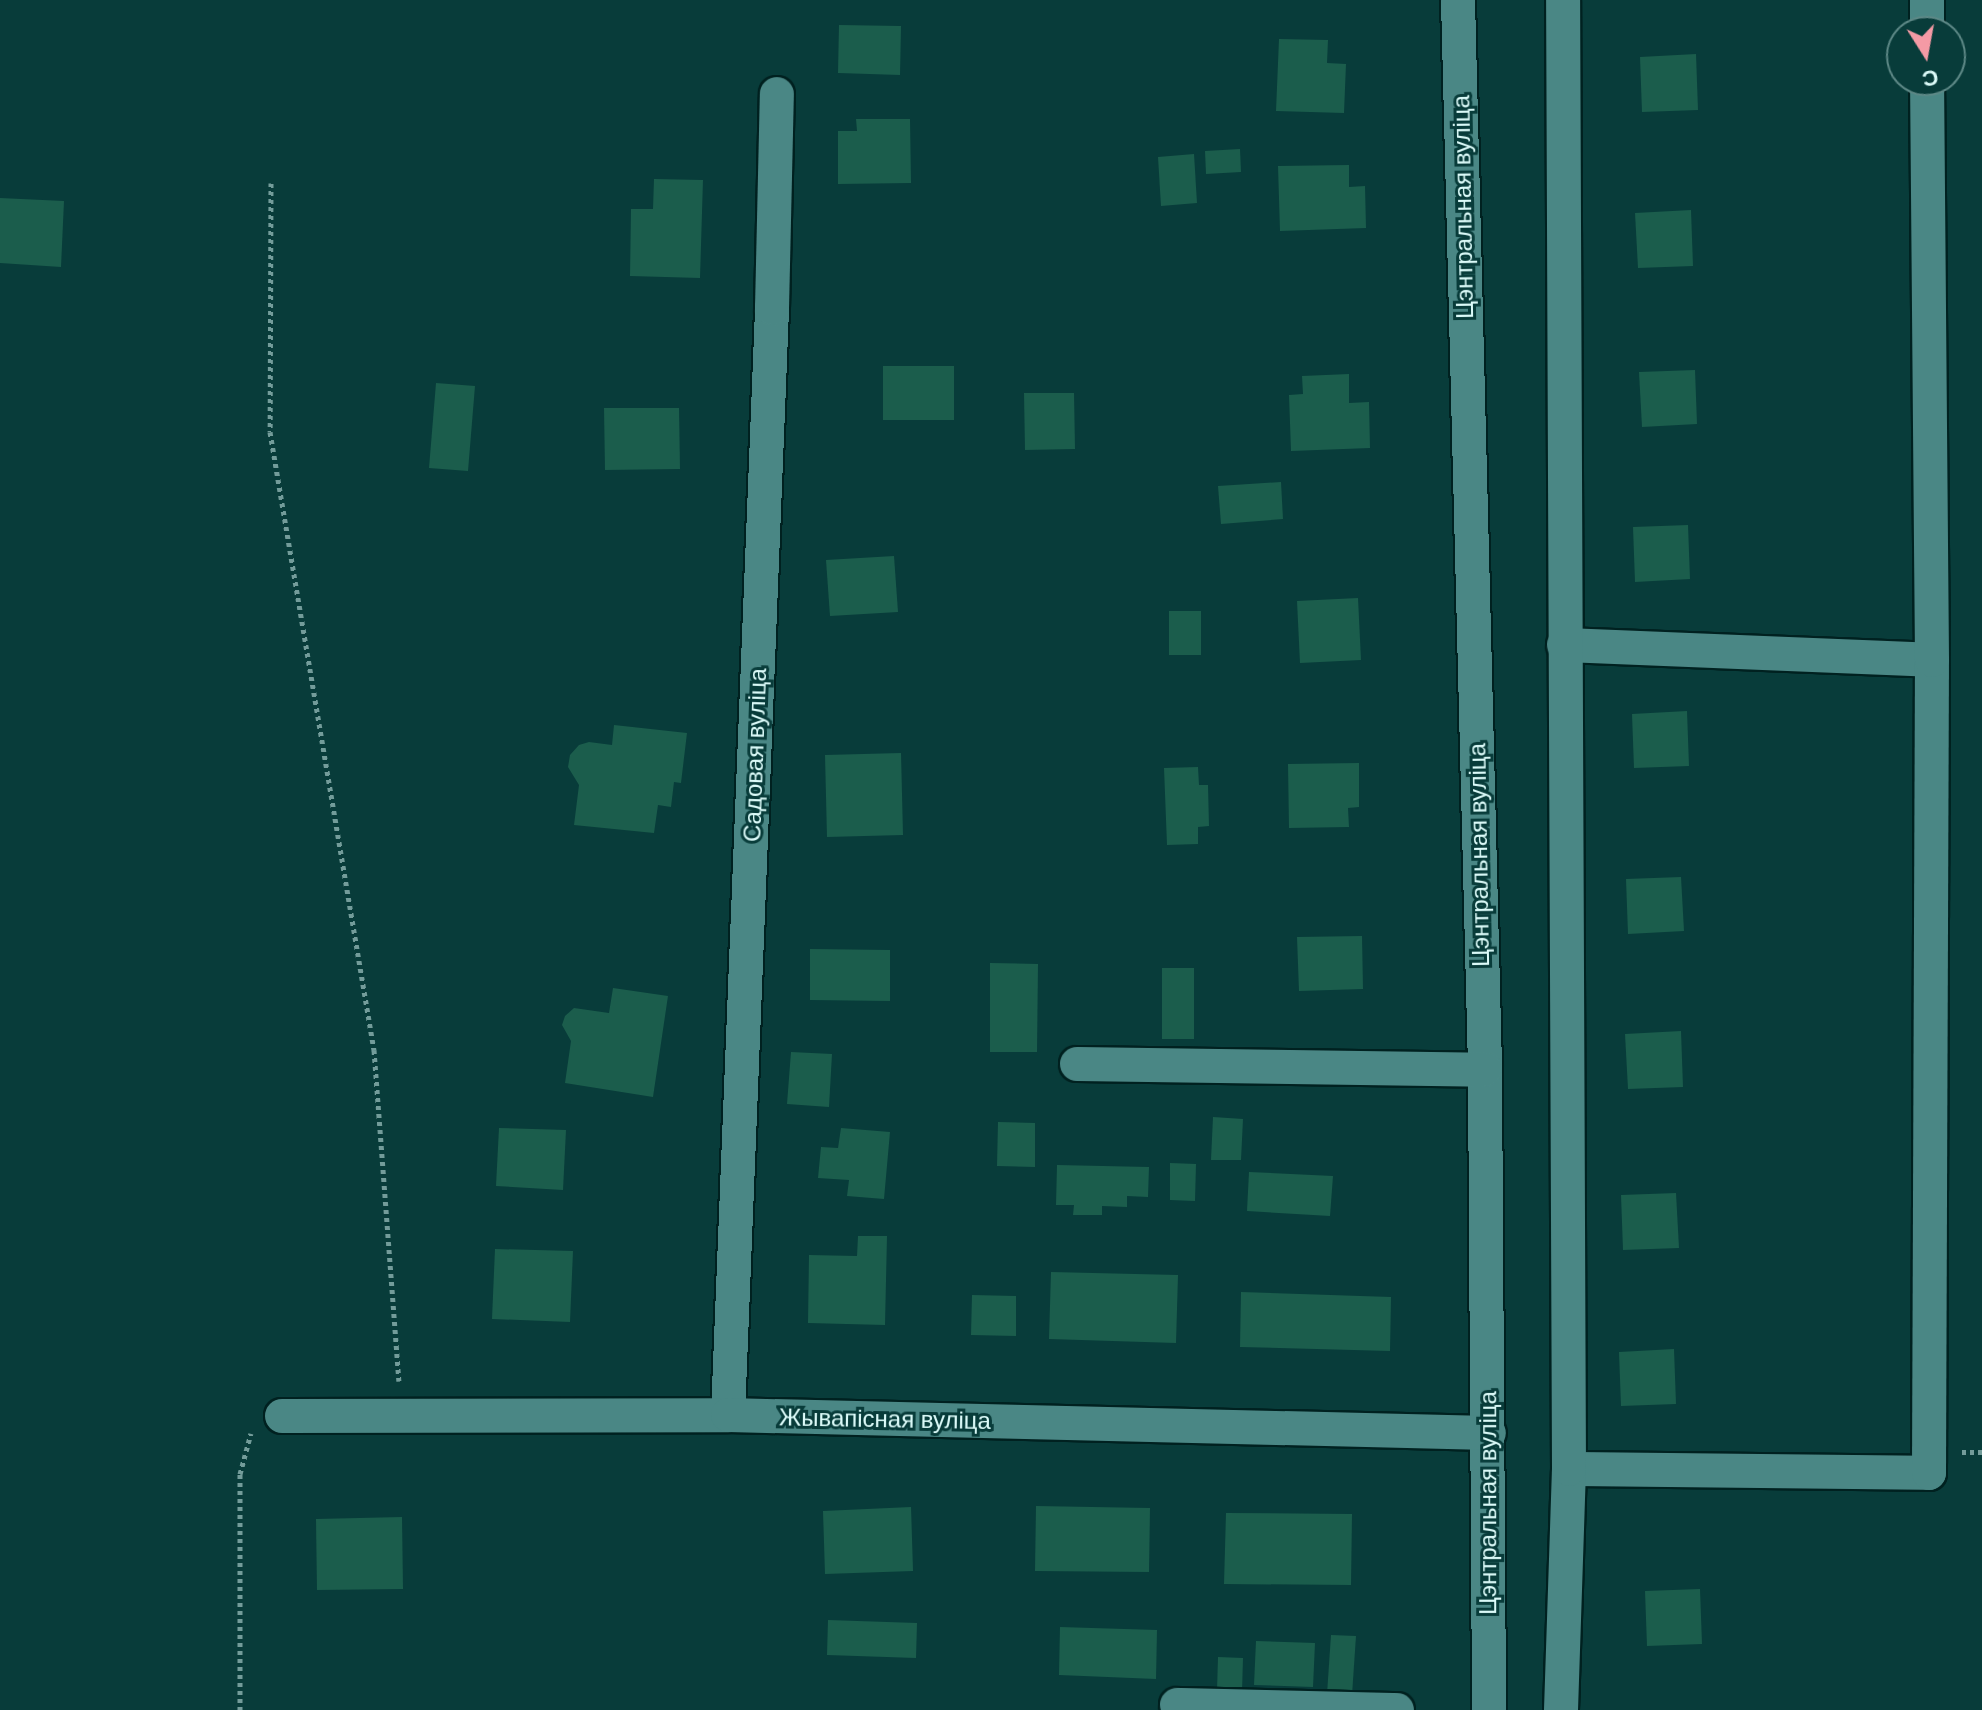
<!DOCTYPE html>
<meta charset="utf-8">
<style>
body{margin:0}
#map{position:relative;width:1982px;height:1710px;overflow:hidden;background:#083c3a;font-family:Arial,sans-serif}
div>[style]{position:absolute}
[style*='--x']{left:calc(var(--x)*1px);top:calc(var(--y)*1px);width:calc(var(--w)*1px);rotate:calc(var(--a)*1deg)}
.building>*{inset:0;background:#1b5d4c}
.path>*{height:5px;margin-top:-2.5px;transform-origin:0;background:repeating-linear-gradient(90deg,#739c9a 0 4px,transparent 0 8px)}
.roads{filter:drop-shadow(2px 0 #002120) drop-shadow(-2px 0 #002120) drop-shadow(0 2px #002120) drop-shadow(0 -2px #002120)}
.minor>*{height:34px;margin:-17px;padding:0 17px;transform-origin:17px;border-radius:17px;background:#4a8785}
span{translate:-50% -50%;white-space:nowrap;text-align:center;line-height:1.15;-webkit-text-stroke:6px #083c3a;paint-order:stroke}
.street-label{font-size:24px;color:#dcfbf9}
.north{position:absolute;left:1886px;top:16px;width:80px;height:80px;box-sizing:border-box;background:#083c3a;border:2px solid #5d8886;border-radius:50%;rotate:169deg;font-size:22px;font-weight:700;line-height:32px;text-align:center;color:#dcfbf9}
.north::after{content:'';display:block;margin:auto;width:28px;height:36px;background:#f49aa5;clip-path:polygon(50% 0,100% 100%,50% 72%,0 100%)}
</style>
<div id="map">
<div class="building">
<i style="clip-path:polygon(839px 25px,901px 26px,900px 75px,838px 73px)"></i>
<i style="clip-path:polygon(1279px 39px,1328px 40px,1327px 63px,1346px 64px,1344px 113px,1276px 111px)"></i>
<i style="clip-path:polygon(1696px 54px,1698px 110px,1642px 112px,1640px 57px)"></i>
<i style="clip-path:polygon(856px 119px,910px 119px,911px 183px,838px 184px,838px 131px,857px 131px)"></i>
<i style="clip-path:polygon(1240px 149px,1241px 172px,1206px 174px,1205px 151px)"></i>
<i style="clip-path:polygon(1194px 154px,1197px 203px,1161px 206px,1158px 157px)"></i>
<i style="clip-path:polygon(1349px 165px,1349px 187px,1365px 186px,1366px 228px,1280px 231px,1278px 166px)"></i>
<i style="clip-path:polygon(654px 179px,703px 180px,700px 278px,630px 276px,631px 209px,653px 209px)"></i>
<i style="clip-path:polygon(0 198px,64px 201px,61px 267px,0 263px)"></i>
<i style="clip-path:polygon(1691px 210px,1693px 266px,1638px 268px,1635px 213px)"></i>
<i style="clip-path:polygon(883px 366px,954px 366px,954px 420px,883px 420px)"></i>
<i style="clip-path:polygon(1695px 370px,1697px 424px,1642px 427px,1639px 372px)"></i>
<i style="clip-path:polygon(1349px 374px,1349px 403px,1369px 402px,1370px 448px,1291px 451px,1289px 395px,1303px 394px,1302px 376px)"></i>
<i style="clip-path:polygon(436px 383px,475px 386px,468px 471px,429px 468px)"></i>
<i style="clip-path:polygon(1024px 393px,1074px 393px,1075px 449px,1025px 450px)"></i>
<i style="clip-path:polygon(604px 408px,679px 408px,680px 469px,605px 470px)"></i>
<i style="clip-path:polygon(1281px 482px,1283px 519px,1221px 524px,1218px 486px)"></i>
<i style="clip-path:polygon(1688px 525px,1690px 579px,1635px 582px,1633px 527px)"></i>
<i style="clip-path:polygon(894px 556px,898px 612px,830px 616px,826px 560px)"></i>
<i style="clip-path:polygon(1358px 598px,1361px 660px,1300px 663px,1297px 601px)"></i>
<i style="clip-path:polygon(1169px 611px,1201px 611px,1201px 655px,1169px 655px)"></i>
<i style="clip-path:polygon(1687px 711px,1689px 766px,1634px 768px,1632px 714px)"></i>
<i style="clip-path:polygon(614px 725px,687px 733px,681px 783px,674px 782px,671px 807px,658px 805px,654px 833px,574px 825px,579px 785px,568px 767px,570px 755px,579px 745px,589px 742px,612px 745px)"></i>
<i style="clip-path:polygon(901px 753px,903px 835px,827px 837px,825px 755px)"></i>
<i style="clip-path:polygon(1359px 763px,1359px 807px,1348px 808px,1349px 827px,1289px 828px,1288px 764px)"></i>
<i style="clip-path:polygon(1198px 767px,1199px 785px,1208px 785px,1209px 826px,1198px 827px,1198px 844px,1167px 845px,1164px 768px)"></i>
<i style="clip-path:polygon(1681px 877px,1684px 931px,1628px 934px,1626px 879px)"></i>
<i style="clip-path:polygon(1362px 936px,1363px 989px,1299px 991px,1297px 937px)"></i>
<i style="clip-path:polygon(810px 949px,890px 950px,890px 1001px,810px 1000px)"></i>
<i style="clip-path:polygon(990px 963px,1038px 964px,1037px 1052px,990px 1052px)"></i>
<i style="clip-path:polygon(1162px 968px,1194px 968px,1194px 1039px,1162px 1039px)"></i>
<i style="clip-path:polygon(613px 988px,668px 996px,653px 1097px,565px 1083px,571px 1041px,562px 1025px,565px 1016px,574px 1008px,609px 1013px)"></i>
<i style="clip-path:polygon(1681px 1031px,1683px 1087px,1628px 1089px,1625px 1034px)"></i>
<i style="clip-path:polygon(791px 1052px,832px 1054px,829px 1107px,787px 1104px)"></i>
<i style="clip-path:polygon(1213px 1117px,1243px 1119px,1241px 1160px,1211px 1160px)"></i>
<i style="clip-path:polygon(998px 1122px,1035px 1123px,1035px 1167px,997px 1166px)"></i>
<i style="clip-path:polygon(499px 1128px,566px 1130px,563px 1190px,496px 1186px)"></i>
<i style="clip-path:polygon(841px 1128px,890px 1132px,884px 1199px,847px 1196px,849px 1180px,818px 1178px,821px 1147px,838px 1148px)"></i>
<i style="clip-path:polygon(1170px 1163px,1196px 1164px,1195px 1201px,1170px 1200px)"></i>
<i style="clip-path:polygon(1057px 1165px,1149px 1167px,1148px 1197px,1127px 1196px,1127px 1207px,1102px 1206px,1102px 1215px,1073px 1215px,1074px 1205px,1056px 1205px)"></i>
<i style="clip-path:polygon(1249px 1172px,1333px 1176px,1330px 1216px,1247px 1211px)"></i>
<i style="clip-path:polygon(1676px 1193px,1679px 1248px,1623px 1250px,1621px 1195px)"></i>
<i style="clip-path:polygon(858px 1236px,887px 1236px,885px 1325px,808px 1323px,809px 1255px,857px 1256px)"></i>
<i style="clip-path:polygon(495px 1249px,573px 1251px,570px 1322px,492px 1319px)"></i>
<i style="clip-path:polygon(1051px 1272px,1178px 1275px,1176px 1343px,1049px 1339px)"></i>
<i style="clip-path:polygon(1241px 1292px,1391px 1297px,1390px 1351px,1240px 1347px)"></i>
<i style="clip-path:polygon(972px 1295px,1016px 1296px,1016px 1336px,971px 1335px)"></i>
<i style="clip-path:polygon(1674px 1349px,1676px 1404px,1621px 1406px,1619px 1352px)"></i>
<i style="clip-path:polygon(1036px 1506px,1150px 1508px,1149px 1572px,1035px 1571px)"></i>
<i style="clip-path:polygon(911px 1507px,913px 1571px,825px 1574px,823px 1511px)"></i>
<i style="clip-path:polygon(1226px 1513px,1352px 1514px,1351px 1585px,1224px 1584px)"></i>
<i style="clip-path:polygon(402px 1517px,403px 1589px,317px 1590px,316px 1519px)"></i>
<i style="clip-path:polygon(1700px 1589px,1702px 1644px,1647px 1646px,1645px 1591px)"></i>
<i style="clip-path:polygon(828px 1620px,917px 1623px,916px 1658px,827px 1655px)"></i>
<i style="clip-path:polygon(1060px 1627px,1157px 1630px,1156px 1679px,1059px 1675px)"></i>
<i style="clip-path:polygon(1331px 1635px,1356px 1636px,1352px 1695px,1327px 1694px)"></i>
<i style="clip-path:polygon(1256px 1641px,1315px 1643px,1313px 1687px,1254px 1685px)"></i>
<i style="clip-path:polygon(1218px 1657px,1243px 1658px,1242px 1692px,1217px 1691px)"></i>
</div>
<div class="path">
<i style="--x:271;--y:183;--w:249;--a:90.2"></i>
<i style="--x:270;--y:432;--w:627;--a:80.45"></i>
<i style="--x:374;--y:1050;--w:332;--a:85.7"></i>
<i style="--x:1962;--y:1452;--w:20;--a:0"></i>
<i style="--x:240;--y:1710;--w:236;--a:-90"></i>
<i style="--x:240;--y:1474;--w:42;--a:-75"></i>
</div>
<div class="roads">
<div class="minor">
<i style="--x:1458;--y:0;--w:1070;--a:88.55"></i>
<i style="--x:1485;--y:1070;--w:640;--a:89.64"></i>
<i style="--x:1927;--y:0;--w:32;--a:90"></i>
<i style="--x:1564;--y:645;--w:368;--a:2.3"></i>
<i style="--x:1077;--y:1064;--w:408;--a:0.8"></i>
<i style="--x:728;--y:1415;--w:1108;--a:-87.72"></i>
<i style="--x:772;--y:308;--w:214;--a:-88.7"></i>
<i style="--x:282;--y:1416;--w:446;--a:-0.1"></i>
<i style="--x:728;--y:1415;--w:761;--a:1.35"></i>
<i style="--x:1569;--y:1469;--w:360;--a:0.6"></i>
<i style="--x:1929;--y:1473;--w:813;--a:-89.79"></i>
<i style="--x:1932;--y:660;--w:580;--a:-90.49"></i>
<i style="--x:1177;--y:1705;--w:220;--a:1.3"></i>
<i style="--x:1561;--y:1710;--w:241;--a:-88.1"></i>
<i style="--x:1569;--y:1469;--w:1469;--a:-90.23"></i>
</div>
</div>
<div class="street-label">
<span style="left:1463px;top:207px;rotate:-91deg">Цэнтральная вуліца</span>
<span style="left:755px;top:755px;rotate:-88deg">Садовая вуліца</span>
<span style="left:1479px;top:855px;rotate:-91deg">Цэнтральная вуліца</span>
<span style="left:885px;top:1419px;rotate:1deg">Жывапісная вуліца</span>
<span style="left:1488px;top:1503px;rotate:-90deg">Цэнтральная вуліца</span>
</div>
<div class="north">С</div>
</div>
